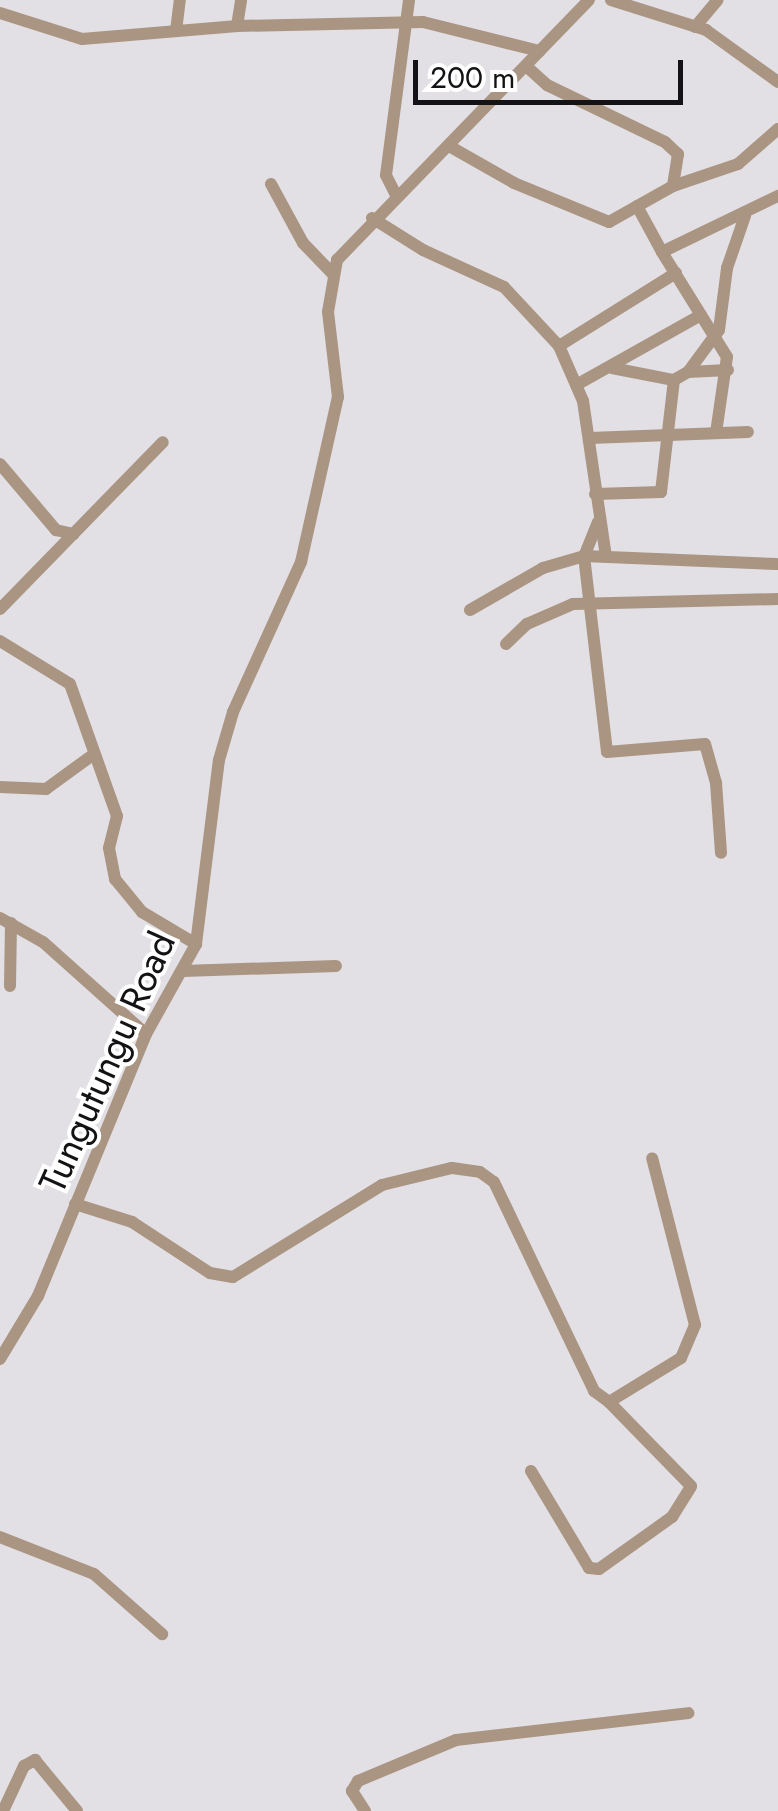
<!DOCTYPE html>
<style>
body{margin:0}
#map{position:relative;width:778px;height:1811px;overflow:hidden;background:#e2e0e4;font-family:Jost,sans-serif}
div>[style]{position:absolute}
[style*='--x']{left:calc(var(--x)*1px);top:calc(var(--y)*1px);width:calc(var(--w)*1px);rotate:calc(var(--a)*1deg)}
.minor>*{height:12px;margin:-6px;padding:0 6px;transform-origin:6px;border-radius:6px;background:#aa9482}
span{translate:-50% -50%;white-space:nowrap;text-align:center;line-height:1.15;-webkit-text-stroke:8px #fff;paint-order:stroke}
.street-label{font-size:38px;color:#131214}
.scale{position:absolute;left:413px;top:60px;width:270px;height:45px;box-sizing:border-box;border:5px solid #131214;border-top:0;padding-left:12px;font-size:30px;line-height:35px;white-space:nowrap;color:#131214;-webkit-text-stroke:8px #fff;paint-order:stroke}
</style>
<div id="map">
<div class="minor">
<i style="--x:611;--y:0;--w:100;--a:17.5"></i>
<i style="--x:706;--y:30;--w:89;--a:35.8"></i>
<i style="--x:0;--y:13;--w:86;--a:17.6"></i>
<i style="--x:82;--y:39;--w:156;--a:-4.8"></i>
<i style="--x:237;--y:26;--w:186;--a:-1.2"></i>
<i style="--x:423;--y:22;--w:120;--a:14"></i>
<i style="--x:237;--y:26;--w:26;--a:-81"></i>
<i style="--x:695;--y:27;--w:35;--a:-50"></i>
<i style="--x:176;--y:31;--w:31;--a:-83"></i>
<i style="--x:526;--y:66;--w:28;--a:42"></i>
<i style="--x:547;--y:85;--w:131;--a:25.8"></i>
<i style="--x:665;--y:142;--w:18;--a:43"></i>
<i style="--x:678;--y:154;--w:32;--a:99"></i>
<i style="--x:449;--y:146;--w:75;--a:29.6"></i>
<i style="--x:514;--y:183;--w:103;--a:22.3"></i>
<i style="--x:609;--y:222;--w:73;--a:-29.4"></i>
<i style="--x:673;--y:186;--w:69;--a:-18.7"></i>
<i style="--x:738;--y:164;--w:53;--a:-41.2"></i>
<i style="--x:271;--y:184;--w:67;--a:61.5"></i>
<i style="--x:303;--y:243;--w:42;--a:46"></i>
<i style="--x:396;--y:195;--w:22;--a:-117"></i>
<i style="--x:386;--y:175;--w:177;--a:-82.5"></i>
<i style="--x:637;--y:206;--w:52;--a:61.5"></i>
<i style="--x:372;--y:218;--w:60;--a:32.1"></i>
<i style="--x:423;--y:250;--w:89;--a:24.6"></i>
<i style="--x:504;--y:287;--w:81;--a:47"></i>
<i style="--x:559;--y:346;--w:60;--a:66.4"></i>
<i style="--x:583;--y:401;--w:157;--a:81.6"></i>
<i style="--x:559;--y:346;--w:138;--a:-32"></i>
<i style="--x:612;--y:368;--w:63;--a:11"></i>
<i style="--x:688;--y:372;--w:52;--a:-53.6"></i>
<i style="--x:719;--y:330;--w:63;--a:-82.6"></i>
<i style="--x:727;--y:268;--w:55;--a:-70.9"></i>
<i style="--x:578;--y:384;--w:141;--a:-29.3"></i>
<i style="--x:716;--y:433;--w:77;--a:-81.8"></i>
<i style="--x:727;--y:357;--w:123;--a:-121.8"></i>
<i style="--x:662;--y:252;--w:129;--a:-25.8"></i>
<i style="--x:590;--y:438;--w:158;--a:-2.2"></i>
<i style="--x:0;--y:464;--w:87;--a:49.7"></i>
<i style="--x:56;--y:530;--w:18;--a:13"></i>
<i style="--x:595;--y:494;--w:66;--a:-1.7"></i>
<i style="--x:661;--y:492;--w:113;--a:-83.4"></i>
<i style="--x:674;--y:380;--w:16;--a:-30"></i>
<i style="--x:688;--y:372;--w:40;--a:-2.9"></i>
<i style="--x:598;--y:522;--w:37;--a:112"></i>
<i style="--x:584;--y:556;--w:197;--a:83.3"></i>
<i style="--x:607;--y:752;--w:98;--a:-4.7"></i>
<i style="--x:705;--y:744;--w:41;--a:74.2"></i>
<i style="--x:716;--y:783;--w:70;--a:85.9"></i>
<i style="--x:0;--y:609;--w:233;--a:-45.7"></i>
<i style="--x:470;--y:610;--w:84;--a:-29.9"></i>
<i style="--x:543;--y:568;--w:43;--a:-16.3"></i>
<i style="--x:584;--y:556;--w:193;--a:2.4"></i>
<i style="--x:0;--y:641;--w:82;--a:31.6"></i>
<i style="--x:70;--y:684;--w:140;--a:70.4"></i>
<i style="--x:117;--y:816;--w:33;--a:104"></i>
<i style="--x:109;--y:848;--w:32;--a:79"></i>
<i style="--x:115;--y:879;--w:43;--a:50.7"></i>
<i style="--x:142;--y:912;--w:63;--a:30.7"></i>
<i style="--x:506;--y:644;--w:29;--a:-44"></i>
<i style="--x:527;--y:624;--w:50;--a:-23.5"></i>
<i style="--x:573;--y:604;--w:205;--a:-1.4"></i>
<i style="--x:0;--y:787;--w:46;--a:2.5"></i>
<i style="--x:46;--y:789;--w:59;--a:-36.1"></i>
<i style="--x:0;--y:918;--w:49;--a:29.2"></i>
<i style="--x:43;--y:942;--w:138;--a:41.8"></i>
<i style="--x:183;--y:971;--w:153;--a:-1.9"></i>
<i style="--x:10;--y:986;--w:63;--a:-89.1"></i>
<i style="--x:75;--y:1204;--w:60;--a:17.5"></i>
<i style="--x:132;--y:1222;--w:93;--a:33.2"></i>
<i style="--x:210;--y:1273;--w:23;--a:10"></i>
<i style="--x:233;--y:1277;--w:175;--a:-31.7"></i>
<i style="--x:382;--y:1185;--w:72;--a:-13.7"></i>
<i style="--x:452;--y:1168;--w:28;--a:8"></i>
<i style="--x:480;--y:1172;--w:17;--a:36"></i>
<i style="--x:494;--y:1182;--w:232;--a:64.4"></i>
<i style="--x:594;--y:1391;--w:19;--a:36"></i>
<i style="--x:609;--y:1402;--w:84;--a:-31.4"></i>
<i style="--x:681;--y:1358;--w:36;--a:-67"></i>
<i style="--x:695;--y:1325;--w:172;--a:-104.4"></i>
<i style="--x:0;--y:1359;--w:74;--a:-58.9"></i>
<i style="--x:38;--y:1296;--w:283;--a:-67.6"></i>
<i style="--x:146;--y:1034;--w:103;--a:-60.9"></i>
<i style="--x:196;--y:944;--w:185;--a:-82.9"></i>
<i style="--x:219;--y:760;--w:50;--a:-73.7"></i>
<i style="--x:233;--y:712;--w:165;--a:-65.6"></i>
<i style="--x:301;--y:562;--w:169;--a:-77.4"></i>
<i style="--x:338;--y:397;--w:86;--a:-96.7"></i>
<i style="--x:328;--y:312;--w:53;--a:-80.2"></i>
<i style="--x:337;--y:260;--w:362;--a:-45.9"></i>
<i style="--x:531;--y:1471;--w:113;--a:59.1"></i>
<i style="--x:589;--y:1568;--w:10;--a:6"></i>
<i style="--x:599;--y:1569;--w:90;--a:-35.5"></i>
<i style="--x:672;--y:1517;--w:36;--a:-58"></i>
<i style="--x:691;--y:1486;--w:117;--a:-134.3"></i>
<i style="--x:0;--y:1537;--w:101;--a:21.5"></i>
<i style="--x:94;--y:1574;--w:91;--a:41.4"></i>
<i style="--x:3;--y:1811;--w:50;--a:-65"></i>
<i style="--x:24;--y:1766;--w:13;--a:-29"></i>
<i style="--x:35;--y:1760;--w:66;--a:50.5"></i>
<i style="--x:365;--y:1811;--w:24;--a:-123"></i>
<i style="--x:352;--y:1791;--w:12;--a:-59"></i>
<i style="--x:358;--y:1781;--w:106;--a:-22.7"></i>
<i style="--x:456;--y:1740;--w:234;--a:-6.6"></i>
</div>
<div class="street-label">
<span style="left:107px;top:1062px;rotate:-66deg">Tungutungu Road</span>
</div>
<div class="scale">200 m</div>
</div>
